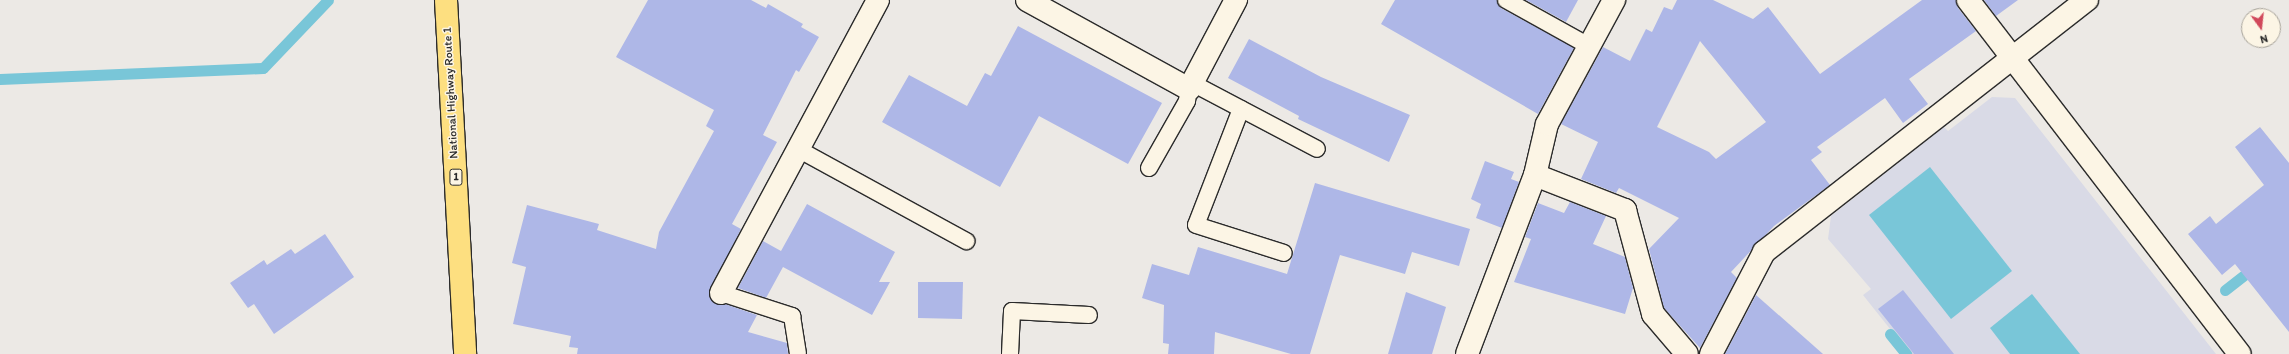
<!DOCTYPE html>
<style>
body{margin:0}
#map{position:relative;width:2289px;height:354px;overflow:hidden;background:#ece9e5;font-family:Itim,sans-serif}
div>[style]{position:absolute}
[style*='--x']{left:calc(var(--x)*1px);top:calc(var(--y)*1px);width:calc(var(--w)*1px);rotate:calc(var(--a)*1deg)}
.built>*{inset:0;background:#d9dae6}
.water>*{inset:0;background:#79c6d8}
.stream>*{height:11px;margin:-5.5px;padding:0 5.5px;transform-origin:5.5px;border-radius:5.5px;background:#79c6d8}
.building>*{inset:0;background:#aeb7e7}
.roads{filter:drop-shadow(1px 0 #2b2b2b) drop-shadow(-1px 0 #2b2b2b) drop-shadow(0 1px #2b2b2b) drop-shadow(0 -1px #2b2b2b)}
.lane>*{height:16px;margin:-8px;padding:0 8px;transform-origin:8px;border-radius:8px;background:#fcf5e5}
.street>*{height:22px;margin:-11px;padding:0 11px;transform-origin:11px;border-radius:11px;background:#fcf5e5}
.highway>*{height:22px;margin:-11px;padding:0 11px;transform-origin:11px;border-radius:11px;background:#fddf80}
span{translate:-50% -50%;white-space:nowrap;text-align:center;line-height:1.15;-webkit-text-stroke:3px #fcf5e5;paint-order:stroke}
.shield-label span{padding:1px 3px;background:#fcf5e5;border:1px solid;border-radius:3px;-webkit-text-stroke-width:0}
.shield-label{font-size:11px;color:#2b2b2b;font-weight:700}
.street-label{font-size:12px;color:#2b2b2b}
.north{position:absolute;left:2241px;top:8px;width:40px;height:40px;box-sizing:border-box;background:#fcf5e5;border:1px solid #a8a49b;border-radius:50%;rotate:165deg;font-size:11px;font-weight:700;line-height:16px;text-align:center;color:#2b2b2b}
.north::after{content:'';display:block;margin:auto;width:14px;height:18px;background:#d1495b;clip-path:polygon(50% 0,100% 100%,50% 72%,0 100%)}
</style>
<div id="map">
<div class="built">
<i style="clip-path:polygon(1992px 97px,2015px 98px,2216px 354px,1910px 354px,1863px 295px,1871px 289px,1828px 239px,1831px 216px,1944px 127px,1948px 131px)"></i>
</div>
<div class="water">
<i style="clip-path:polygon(1930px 167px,2012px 271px,1951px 319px,1869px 215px)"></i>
<i style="clip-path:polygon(2032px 294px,2080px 354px,2010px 354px,1990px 328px)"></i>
</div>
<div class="stream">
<i style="--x:0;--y:79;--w:263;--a:-2.4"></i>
<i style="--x:263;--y:68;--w:94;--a:-46.3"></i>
<i style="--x:2225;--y:290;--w:39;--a:-38"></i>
<i style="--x:1890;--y:334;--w:26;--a:51"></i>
</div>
<div class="building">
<i style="clip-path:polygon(648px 0,751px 0,766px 8px,768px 4px,803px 24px,801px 27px,819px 37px,799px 72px,796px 70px,763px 135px,777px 142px,732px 224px,741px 229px,709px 293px,715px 304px,725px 304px,757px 315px,748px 332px,787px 343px,788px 354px,577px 354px,578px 348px,569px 347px,571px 336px,513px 324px,526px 267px,512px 263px,527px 205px,599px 224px,597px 230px,656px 249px,659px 232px,714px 131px,706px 126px,714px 110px,616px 57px)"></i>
<i style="clip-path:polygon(1395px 0,1497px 0,1501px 8px,1574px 48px,1538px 114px,1381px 24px)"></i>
<i style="clip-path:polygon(1526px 0,1578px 0,1566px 22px)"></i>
<i style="clip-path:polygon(evenodd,1677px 0,1713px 0,1753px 19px,1768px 7px,1820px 74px,1922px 0,1956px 0,1958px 8px,1976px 31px,1909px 79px,1928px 104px,1903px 123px,1885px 98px,1817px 147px,1822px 152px,1811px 160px,1830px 185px,1774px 226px,1731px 272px,1737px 278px,1700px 348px,1664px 308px,1649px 249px,1679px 218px,1619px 188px,1616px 193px,1581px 179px,1598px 142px,1561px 124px,1603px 47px,1630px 61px,1646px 29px,1652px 32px,1664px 7px,1672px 10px,1677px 0,1700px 41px,1766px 122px,1716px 159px,1709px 152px,1657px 127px,1700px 41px)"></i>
<i style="clip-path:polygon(1984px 0,2018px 0,1996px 16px)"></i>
<i style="clip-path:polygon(1018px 26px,1162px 103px,1128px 164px,1039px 116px,1000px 187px,882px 122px,909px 75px,967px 106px,985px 73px,991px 76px)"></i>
<i style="clip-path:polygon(1249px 39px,1321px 77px,1410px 115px,1389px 162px,1298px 119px,1299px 116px,1228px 78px)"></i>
<i style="clip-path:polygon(2260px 127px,2289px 163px,2289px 332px,2235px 264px,2222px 275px,2188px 234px,2210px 216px,2216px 224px,2264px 185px,2235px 147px)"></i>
<i style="clip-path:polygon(1485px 161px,1514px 172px,1511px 179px,1519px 182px,1502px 228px,1476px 218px,1481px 204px,1471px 199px)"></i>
<i style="clip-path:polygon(1315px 183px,1470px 229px,1459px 266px,1412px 252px,1405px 274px,1340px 255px,1310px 354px,1291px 354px,1215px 332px,1214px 354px,1168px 354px,1169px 344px,1163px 343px,1164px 305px,1142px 298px,1152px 264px,1189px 275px,1198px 247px,1287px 274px)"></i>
<i style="clip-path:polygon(1570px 202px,1606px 216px,1593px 244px,1625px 257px,1633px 288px,1625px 314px,1514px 282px,1531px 239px,1525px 237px,1538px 203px,1564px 213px)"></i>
<i style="clip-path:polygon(807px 204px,895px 252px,879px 282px,890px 282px,872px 315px,783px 267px,766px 298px,738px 288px,763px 241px,781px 251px)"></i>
<i style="clip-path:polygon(325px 234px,354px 277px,274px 334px,254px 304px,248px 308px,230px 283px,264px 260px,267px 265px,291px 249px,295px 254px)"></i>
<i style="clip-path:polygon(918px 282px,963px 282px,962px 319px,918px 318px)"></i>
<i style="clip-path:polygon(1903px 290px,1954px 354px,1914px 354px,1878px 309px)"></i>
<i style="clip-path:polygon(1406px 292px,1446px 307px,1432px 354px,1388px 354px)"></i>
<i style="clip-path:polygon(1756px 295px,1823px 354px,1725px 354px)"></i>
</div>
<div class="roads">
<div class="lane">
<i style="--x:1506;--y:0;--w:95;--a:29"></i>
<i style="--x:1192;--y:83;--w:141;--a:27.8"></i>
<i style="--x:1241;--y:109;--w:124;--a:111.2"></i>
<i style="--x:1196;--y:225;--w:92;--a:17.7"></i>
<i style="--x:798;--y:149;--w:192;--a:28.7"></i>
<i style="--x:1149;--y:168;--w:77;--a:-60.4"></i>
<i style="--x:1187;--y:101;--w:12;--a:-81"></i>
<i style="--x:721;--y:293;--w:75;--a:17.9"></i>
<i style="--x:792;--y:316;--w:38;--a:81"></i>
<i style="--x:1010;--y:354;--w:43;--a:-87.3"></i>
<i style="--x:1012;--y:311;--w:77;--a:3"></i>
</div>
<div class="street">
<i style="--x:1027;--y:0;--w:185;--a:28.8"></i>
<i style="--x:1189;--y:89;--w:101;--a:-62.2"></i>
<i style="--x:1968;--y:0;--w:446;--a:52.5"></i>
<i style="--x:1535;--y:175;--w:97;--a:21.3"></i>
<i style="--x:1625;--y:210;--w:108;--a:74.9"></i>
<i style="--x:1653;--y:314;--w:52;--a:49.6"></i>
<i style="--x:721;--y:293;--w:332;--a:-61.8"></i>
<i style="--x:1467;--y:354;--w:191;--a:-69.2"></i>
<i style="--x:1535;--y:175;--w:52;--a:-76.8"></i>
<i style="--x:1547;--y:124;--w:141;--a:-61.6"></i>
<i style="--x:1711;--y:354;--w:115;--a:-62.5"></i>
<i style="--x:1764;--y:252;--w:410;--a:-38"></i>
</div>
<div class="highway">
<i style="--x:446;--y:0;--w:355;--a:86.9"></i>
</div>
</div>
<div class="shield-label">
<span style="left:456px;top:177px">1</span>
</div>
<div class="street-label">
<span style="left:451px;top:93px;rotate:-93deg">National Highway Route 1</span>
</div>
<div class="north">N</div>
</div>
